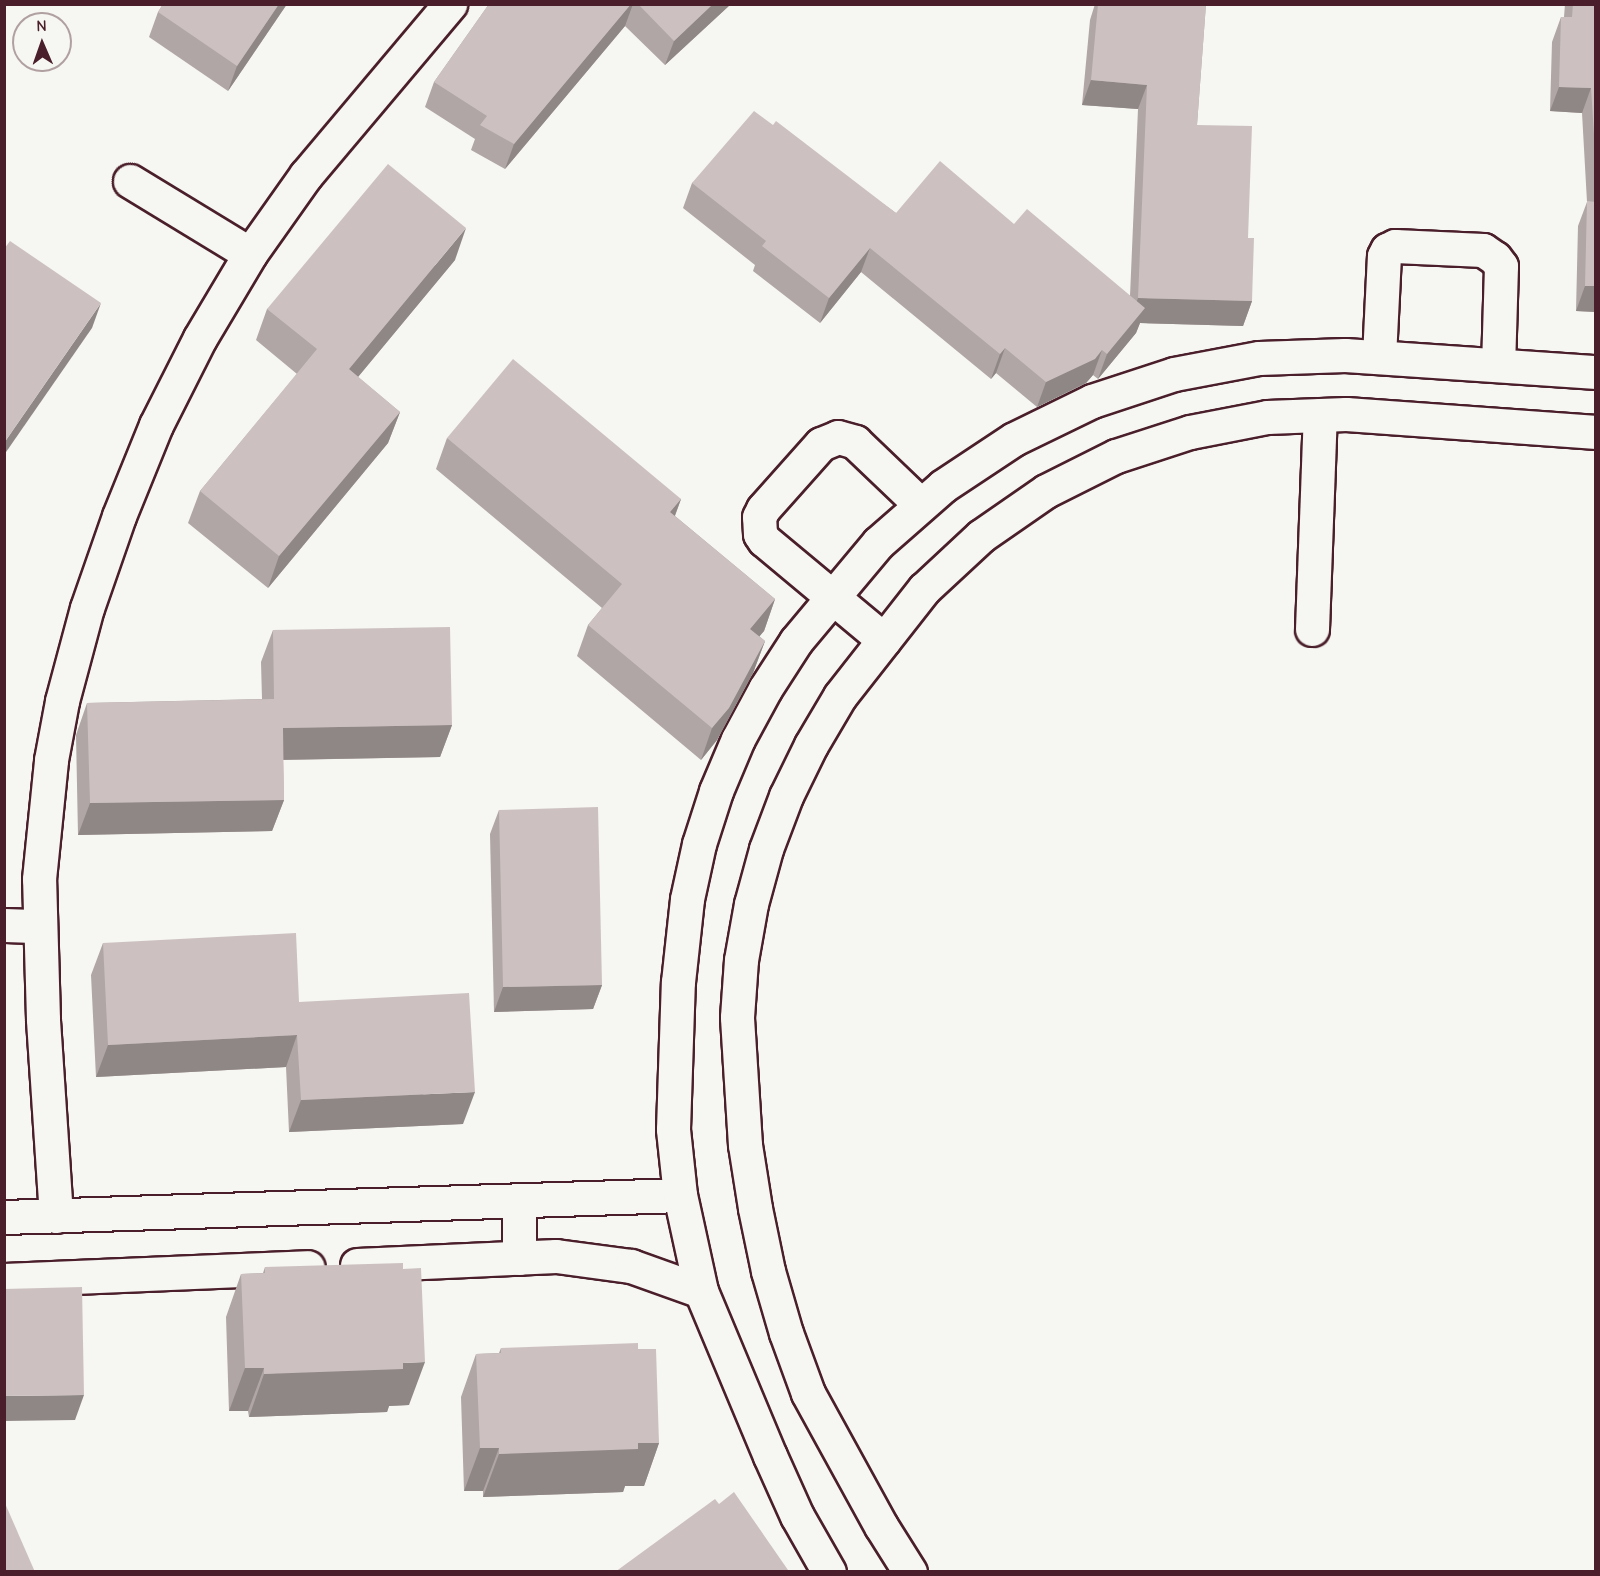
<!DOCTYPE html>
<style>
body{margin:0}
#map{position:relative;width:1600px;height:1576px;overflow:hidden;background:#f6f6f2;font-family:"Comic Neue",sans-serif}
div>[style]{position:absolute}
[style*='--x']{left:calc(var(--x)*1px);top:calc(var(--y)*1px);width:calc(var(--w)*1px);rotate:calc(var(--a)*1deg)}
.roads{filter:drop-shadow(2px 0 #4a1f2b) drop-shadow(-2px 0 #4a1f2b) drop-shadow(0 2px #4a1f2b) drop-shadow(0 -2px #4a1f2b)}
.minor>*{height:33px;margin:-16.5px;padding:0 16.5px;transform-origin:16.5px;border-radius:16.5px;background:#f6f6f2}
.wall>*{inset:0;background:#afa6a5}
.shaded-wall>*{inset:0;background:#8f8786}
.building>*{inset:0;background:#ccc1c0}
span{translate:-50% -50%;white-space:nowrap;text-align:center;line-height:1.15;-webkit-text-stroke:4.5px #f6f6f2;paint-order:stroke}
.frame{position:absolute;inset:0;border:6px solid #4a1f2b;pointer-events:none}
.north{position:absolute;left:12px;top:12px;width:60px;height:60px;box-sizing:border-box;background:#f6f6f2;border:2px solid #b1a0a2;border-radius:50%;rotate:358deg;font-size:16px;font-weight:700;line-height:24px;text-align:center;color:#4a1f2b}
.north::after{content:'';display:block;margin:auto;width:21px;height:27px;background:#4a1f2b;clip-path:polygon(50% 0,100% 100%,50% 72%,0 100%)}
</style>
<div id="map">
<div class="roads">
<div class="minor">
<i style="--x:130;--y:181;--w:140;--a:31.3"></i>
<i style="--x:1379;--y:357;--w:101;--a:-87.2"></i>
<i style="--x:1384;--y:256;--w:7;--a:-63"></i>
<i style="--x:1387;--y:250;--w:9;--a:-27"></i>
<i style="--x:1395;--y:246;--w:88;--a:2.6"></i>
<i style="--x:1483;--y:250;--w:14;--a:34"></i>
<i style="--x:1495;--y:258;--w:10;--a:53"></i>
<i style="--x:1501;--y:266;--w:99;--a:91.7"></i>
<i style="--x:1312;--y:629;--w:214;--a:-87.9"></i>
<i style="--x:884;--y:640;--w:156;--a:-140.2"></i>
<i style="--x:764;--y:540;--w:7;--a:-124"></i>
<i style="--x:760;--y:534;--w:17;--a:-93"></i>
<i style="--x:759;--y:517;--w:9;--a:-63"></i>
<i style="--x:763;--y:509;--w:87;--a:-48.3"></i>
<i style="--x:821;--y:444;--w:18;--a:-22"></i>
<i style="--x:838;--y:437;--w:18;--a:16"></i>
<i style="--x:855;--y:442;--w:91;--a:43.7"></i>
<i style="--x:4;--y:925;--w:34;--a:2"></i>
<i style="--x:56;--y:1216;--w:197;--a:-93.8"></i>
<i style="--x:43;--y:1019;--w:140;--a:-91.6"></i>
<i style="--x:39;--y:879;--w:120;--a:-84.2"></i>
<i style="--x:51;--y:760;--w:60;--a:-79.4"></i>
<i style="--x:62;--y:701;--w:96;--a:-75"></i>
<i style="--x:87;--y:608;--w:97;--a:-70.8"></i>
<i style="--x:119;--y:516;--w:98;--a:-67.9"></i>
<i style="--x:156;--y:425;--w:97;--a:-63.2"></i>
<i style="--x:200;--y:338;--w:98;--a:-59.2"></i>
<i style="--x:250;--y:254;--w:97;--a:-54.7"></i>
<i style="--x:306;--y:175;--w:224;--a:-49.9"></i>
<i style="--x:4;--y:1217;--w:676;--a:-1.86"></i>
<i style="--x:519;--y:1258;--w:58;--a:-90"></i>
<i style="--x:357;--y:1265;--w:199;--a:-2.6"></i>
<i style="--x:556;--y:1256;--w:76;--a:7.6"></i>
<i style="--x:631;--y:1266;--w:74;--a:19.7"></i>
<i style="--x:4;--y:1280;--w:304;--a:-2.4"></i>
<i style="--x:829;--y:1572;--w:64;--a:-119.7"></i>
<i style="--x:797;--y:1516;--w:66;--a:-114.2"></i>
<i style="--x:770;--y:1456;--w:179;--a:-112.7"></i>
<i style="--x:701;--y:1291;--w:98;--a:-102.3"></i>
<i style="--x:680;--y:1195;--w:66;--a:-96.1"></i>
<i style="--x:673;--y:1129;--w:147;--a:-88.1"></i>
<i style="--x:678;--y:982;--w:83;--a:-83.8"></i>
<i style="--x:687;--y:899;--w:56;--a:-77.7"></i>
<i style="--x:699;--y:844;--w:56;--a:-72.2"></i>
<i style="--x:716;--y:791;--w:56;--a:-67.1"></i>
<i style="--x:738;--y:739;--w:57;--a:-61.6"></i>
<i style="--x:765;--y:689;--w:57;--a:-57.1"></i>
<i style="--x:796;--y:641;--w:128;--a:-50.1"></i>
<i style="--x:878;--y:543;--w:86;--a:-41.2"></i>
<i style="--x:943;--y:486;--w:85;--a:-33.5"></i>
<i style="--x:1014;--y:439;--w:87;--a:-26"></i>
<i style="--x:1092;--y:401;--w:86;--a:-18.2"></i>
<i style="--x:1174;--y:374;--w:86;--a:-10.7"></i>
<i style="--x:1259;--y:358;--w:86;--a:-2"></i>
<i style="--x:1345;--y:355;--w:252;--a:3.9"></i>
<i style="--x:910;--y:1572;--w:54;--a:-122.2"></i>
<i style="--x:881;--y:1526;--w:152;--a:-118.8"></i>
<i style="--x:808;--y:1393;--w:64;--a:-110.1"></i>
<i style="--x:786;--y:1333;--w:65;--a:-106.2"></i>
<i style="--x:768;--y:1271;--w:64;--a:-101.7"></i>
<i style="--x:755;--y:1208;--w:64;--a:-99"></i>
<i style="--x:745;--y:1145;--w:128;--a:-93.6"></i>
<i style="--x:737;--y:1017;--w:57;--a:-86"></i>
<i style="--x:741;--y:960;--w:57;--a:-79.9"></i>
<i style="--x:751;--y:904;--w:57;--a:-74.7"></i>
<i style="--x:766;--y:849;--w:57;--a:-69.3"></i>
<i style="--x:786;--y:796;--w:57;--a:-63.9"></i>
<i style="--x:811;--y:745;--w:57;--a:-59.4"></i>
<i style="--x:840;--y:696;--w:136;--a:-51.9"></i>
<i style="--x:924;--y:589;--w:78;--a:-42.9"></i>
<i style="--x:981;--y:536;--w:79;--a:-34.7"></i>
<i style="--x:1046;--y:491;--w:78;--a:-26.6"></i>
<i style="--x:1116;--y:456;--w:78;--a:-18"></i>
<i style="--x:1190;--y:432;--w:78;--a:-11"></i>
<i style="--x:1267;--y:417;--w:79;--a:-2.2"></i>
<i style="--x:1346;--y:414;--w:251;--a:4.1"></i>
</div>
</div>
<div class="wall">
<i style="clip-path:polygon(163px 4px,287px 4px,228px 91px,149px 37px,158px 12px)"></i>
<i style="clip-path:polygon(489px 4px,731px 4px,665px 65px,625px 26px,505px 169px,471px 150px,475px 139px,425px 107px,434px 82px)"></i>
<i style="clip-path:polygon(1095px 4px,1206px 4px,1197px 125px,1248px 238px,1252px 301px,1243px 326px,1140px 323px,1136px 333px,1098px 379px,1093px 375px,1086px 383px,1037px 407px,996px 373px,991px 379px,861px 272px,820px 323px,753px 271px,755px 265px,683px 208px,692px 183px,773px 125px,896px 213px,1014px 224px,1130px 296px,1138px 109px,1082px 105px,1090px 20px)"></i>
<i style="clip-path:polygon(1565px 4px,1596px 4px,1596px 312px,1576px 311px,1578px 226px,1587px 202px,1582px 113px,1550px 111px,1552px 42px,1561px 17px,1564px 17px)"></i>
<i style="clip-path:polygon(455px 260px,358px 377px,400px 412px,388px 443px,268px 588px,188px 523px,200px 491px,297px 374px,256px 340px,267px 309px)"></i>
<i style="clip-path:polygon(447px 438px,681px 499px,675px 516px,775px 599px,764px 631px,759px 636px,765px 641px,753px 673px,717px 740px,701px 760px,577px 656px,588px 625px,602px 608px,436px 469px)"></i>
<i style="clip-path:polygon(273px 630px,452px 725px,440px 757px,283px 760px,284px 800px,272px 831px,78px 835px,76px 735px,87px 703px,262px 699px,261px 662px)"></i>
<i style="clip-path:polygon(499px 810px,602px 985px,593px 1009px,494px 1012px,490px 834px)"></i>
<i style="clip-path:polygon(103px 943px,299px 1002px,463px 1124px,289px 1132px,286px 1067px,96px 1077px,91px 975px)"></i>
<i style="clip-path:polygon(265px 1267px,409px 1405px,389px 1406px,387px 1412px,249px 1417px,248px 1411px,229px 1411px,226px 1317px,241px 1274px,263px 1273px)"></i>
<i style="clip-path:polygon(501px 1348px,638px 1349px,659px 1443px,644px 1486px,625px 1486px,623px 1492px,483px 1497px,483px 1491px,464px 1491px,461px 1397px,476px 1354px,499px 1353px)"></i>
</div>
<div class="shaded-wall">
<i style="clip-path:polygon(279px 4px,287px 4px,228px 91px,237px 66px)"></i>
<i style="clip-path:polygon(631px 4px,633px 4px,625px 26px,505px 169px,514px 144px)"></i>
<i style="clip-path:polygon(713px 4px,731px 4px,665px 65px,674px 41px)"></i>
<i style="clip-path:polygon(1091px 80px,1147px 85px,1138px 109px,1082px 105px)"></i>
<i style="clip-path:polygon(1559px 87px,1591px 88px,1582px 113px,1550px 111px)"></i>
<i style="clip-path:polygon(466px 228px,455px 260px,338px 401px,349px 369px)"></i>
<i style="clip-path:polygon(870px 248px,861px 272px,820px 323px,829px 298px)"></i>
<i style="clip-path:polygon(1585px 286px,1596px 286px,1596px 312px,1576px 311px)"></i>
<i style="clip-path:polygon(1138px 298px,1252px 301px,1243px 326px,1140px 323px,1136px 333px,1098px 379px,1107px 354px,1129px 323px)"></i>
<i style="clip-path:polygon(101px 303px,92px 328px,4px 455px,4px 443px)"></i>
<i style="clip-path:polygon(1005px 348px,996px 373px,991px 379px,1000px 354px)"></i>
<i style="clip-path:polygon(1102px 350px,1093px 375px,1086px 383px,1037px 407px,1046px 382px)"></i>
<i style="clip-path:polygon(400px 412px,388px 443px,268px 588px,279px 556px)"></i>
<i style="clip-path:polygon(681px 499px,669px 531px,670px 512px)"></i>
<i style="clip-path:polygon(775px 599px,764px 631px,739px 661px,750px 629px)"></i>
<i style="clip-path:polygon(765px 641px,753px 673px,717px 740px,701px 760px,712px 728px)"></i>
<i style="clip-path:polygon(452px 725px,440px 757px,271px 760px,283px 728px)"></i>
<i style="clip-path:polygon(284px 800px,272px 831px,78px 835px,90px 803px)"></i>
<i style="clip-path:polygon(602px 985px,593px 1009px,494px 1012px,503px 987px)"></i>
<i style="clip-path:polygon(297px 1035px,286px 1067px,96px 1077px,108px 1045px)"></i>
<i style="clip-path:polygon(475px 1092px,463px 1124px,289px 1132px,301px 1100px)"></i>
<i style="clip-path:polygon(425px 1362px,409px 1405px,389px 1406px,387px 1412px,249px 1417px,264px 1374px,403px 1363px)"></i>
<i style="clip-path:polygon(245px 1368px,264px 1368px,248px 1411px,229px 1411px)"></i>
<i style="clip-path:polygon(84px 1395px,75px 1420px,4px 1421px,4px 1396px)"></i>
<i style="clip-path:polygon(638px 1443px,659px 1443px,644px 1486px,625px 1486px,623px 1492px,483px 1497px,499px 1454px)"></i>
<i style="clip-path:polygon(480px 1448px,499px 1448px,483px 1491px,464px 1491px)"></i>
</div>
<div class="building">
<i style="clip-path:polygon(163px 4px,279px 4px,237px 66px,158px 12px)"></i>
<i style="clip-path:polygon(489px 4px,631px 4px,514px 144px,480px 125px,487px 116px,434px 82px)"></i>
<i style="clip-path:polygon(638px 4px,713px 4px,674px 41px)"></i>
<i style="clip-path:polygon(1098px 4px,1206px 4px,1197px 125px,1252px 126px,1248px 238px,1254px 238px,1252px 301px,1138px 298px,1147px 85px,1091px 80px)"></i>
<i style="clip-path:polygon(1573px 4px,1596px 4px,1596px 166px,1591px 88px,1559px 87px,1561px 17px,1572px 17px)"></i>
<i style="clip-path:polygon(754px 111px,773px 125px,776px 121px,896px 213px,940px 161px,1014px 224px,1027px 209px,1145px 308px,1107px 354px,1102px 350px,1095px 359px,1046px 382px,1005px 348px,1000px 354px,870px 248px,829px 298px,762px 246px,766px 241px,692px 183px)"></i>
<i style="clip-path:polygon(388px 164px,466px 228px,349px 369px,400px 412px,279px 556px,200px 491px,317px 349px,267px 309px)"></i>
<i style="clip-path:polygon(1587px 201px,1596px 202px,1596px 286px,1585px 286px)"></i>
<i style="clip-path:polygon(10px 241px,101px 303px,4px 443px,4px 249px)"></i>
<i style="clip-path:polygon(513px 359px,681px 499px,670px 512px,775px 599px,750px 629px,765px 641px,729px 708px,712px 728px,588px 625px,622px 584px,447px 438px)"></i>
<i style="clip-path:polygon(450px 627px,452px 725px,283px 728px,284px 800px,90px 803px,87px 703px,274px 699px,273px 630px)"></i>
<i style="clip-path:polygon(598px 807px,602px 985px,503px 987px,499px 810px)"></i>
<i style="clip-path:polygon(296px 933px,299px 1002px,469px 993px,475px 1092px,301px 1100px,297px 1035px,108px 1045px,103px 943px)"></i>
<i style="clip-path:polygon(403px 1263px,403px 1269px,421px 1268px,425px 1362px,403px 1363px,403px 1369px,264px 1374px,264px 1368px,245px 1368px,241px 1274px,265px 1273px,265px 1267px)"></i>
<i style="clip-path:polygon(82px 1287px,84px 1395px,4px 1396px,4px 1289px)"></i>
<i style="clip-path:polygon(638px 1343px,638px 1349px,656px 1349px,659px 1443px,638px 1443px,638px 1449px,499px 1454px,499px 1448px,480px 1448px,476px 1354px,501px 1353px,501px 1348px)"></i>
<i style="clip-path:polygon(734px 1492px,788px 1570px,786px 1572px,615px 1572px,715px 1499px,719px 1504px)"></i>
<i style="clip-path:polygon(4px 1501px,35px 1572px,4px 1572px)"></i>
</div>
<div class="frame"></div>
<div class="north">N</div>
</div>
